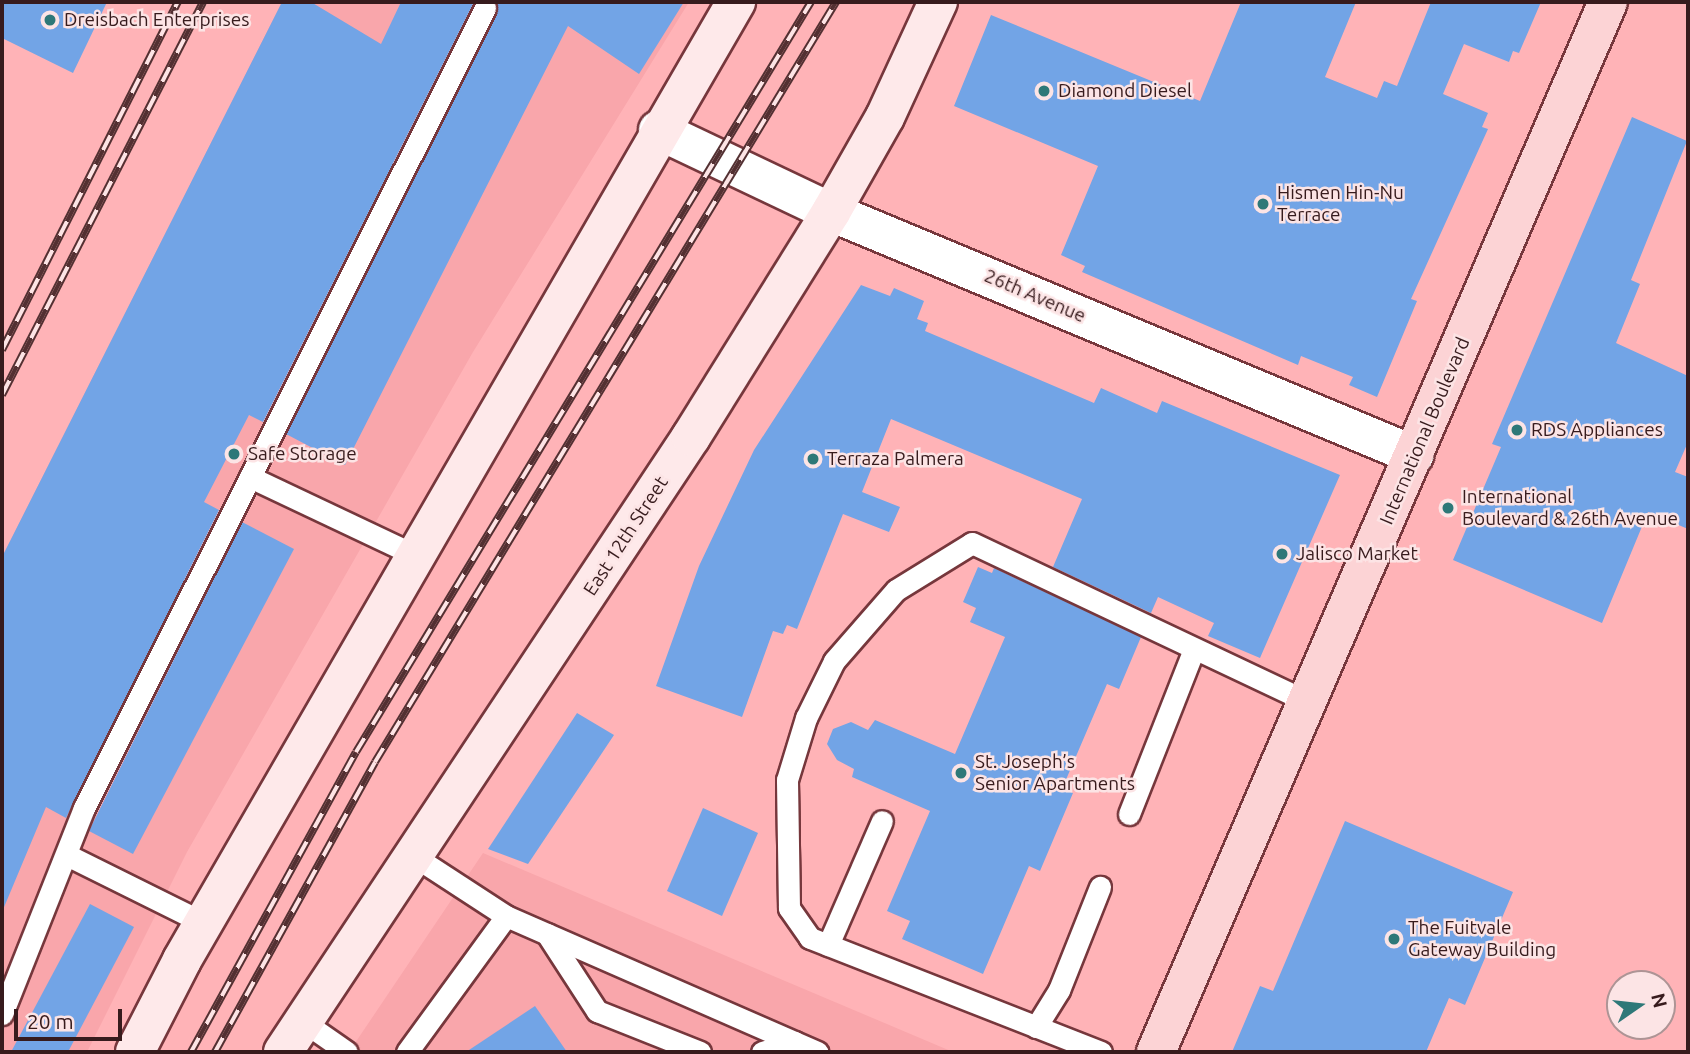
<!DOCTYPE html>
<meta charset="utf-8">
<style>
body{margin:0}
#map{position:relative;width:1690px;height:1054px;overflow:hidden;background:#ffb3b7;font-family:Ubuntu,sans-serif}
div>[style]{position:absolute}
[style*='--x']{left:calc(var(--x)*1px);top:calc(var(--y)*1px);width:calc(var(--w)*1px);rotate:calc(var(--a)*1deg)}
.built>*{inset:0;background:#f9a6ab}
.building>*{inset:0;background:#72a4e6}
.roads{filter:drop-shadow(2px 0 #76373c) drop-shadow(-2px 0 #76373c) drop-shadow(0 2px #76373c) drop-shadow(0 -2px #76373c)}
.service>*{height:21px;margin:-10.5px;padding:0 10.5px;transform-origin:10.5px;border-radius:10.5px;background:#fff}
.minor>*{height:38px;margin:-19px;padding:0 19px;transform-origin:19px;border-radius:19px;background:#fff}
.secondary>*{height:38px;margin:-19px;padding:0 19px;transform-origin:19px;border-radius:19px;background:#fee9ea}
.primary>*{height:38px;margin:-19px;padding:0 19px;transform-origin:19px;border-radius:19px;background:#fcd3d5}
.rail>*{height:8px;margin-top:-4px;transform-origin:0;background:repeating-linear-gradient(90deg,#fce4e5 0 16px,#533032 0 32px);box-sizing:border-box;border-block:2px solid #533032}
.dots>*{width:19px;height:19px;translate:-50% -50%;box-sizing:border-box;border:4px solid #fce4e5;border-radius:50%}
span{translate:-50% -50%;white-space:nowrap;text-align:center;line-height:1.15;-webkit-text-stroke:5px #fce4e5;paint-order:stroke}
.poi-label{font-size:19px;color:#371b1d}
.left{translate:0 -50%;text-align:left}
.street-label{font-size:19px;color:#371b1d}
.frame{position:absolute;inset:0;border:4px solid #371b1d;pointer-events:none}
.north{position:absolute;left:1606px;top:970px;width:70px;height:70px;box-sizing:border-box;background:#fce4e5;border:2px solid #ad9495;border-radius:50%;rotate:76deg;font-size:19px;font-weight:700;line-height:28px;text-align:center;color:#371b1d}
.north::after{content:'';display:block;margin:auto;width:24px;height:32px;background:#2e7878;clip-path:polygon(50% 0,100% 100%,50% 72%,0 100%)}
.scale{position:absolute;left:14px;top:1009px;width:108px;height:32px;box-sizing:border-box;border:4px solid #371b1d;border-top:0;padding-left:9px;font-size:21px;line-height:24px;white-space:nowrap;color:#371b1d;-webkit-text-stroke:5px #fce4e5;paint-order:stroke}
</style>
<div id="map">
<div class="built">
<i style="clip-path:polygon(282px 2px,689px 2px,473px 352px,187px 852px,87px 1052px,2px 1052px,2px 557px)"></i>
<i style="clip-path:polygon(483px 853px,953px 1052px,349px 1052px)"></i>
</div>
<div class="building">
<i style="clip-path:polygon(2px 2px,107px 2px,73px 73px,2px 38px)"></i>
<i style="clip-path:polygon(282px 2px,311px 2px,381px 44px,401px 2px,474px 2px,263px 422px,249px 415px,204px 502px,219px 510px,66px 818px,46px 807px,2px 912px,2px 557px)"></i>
<i style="clip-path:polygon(496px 2px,684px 2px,639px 74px,568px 26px,345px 465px,286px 434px,497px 14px)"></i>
<i style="clip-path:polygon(1241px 2px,1356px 2px,1325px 77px,1377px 98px,1384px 81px,1397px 86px,1431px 2px,1541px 2px,1519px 53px,1513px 51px,1509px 62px,1464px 44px,1443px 94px,1488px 113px,1482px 127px,1488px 129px,1411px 299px,1417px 301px,1377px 397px,1349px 385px,1353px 377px,1301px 356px,1298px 365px,1082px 272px,1085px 266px,1061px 255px,1098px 166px,954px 106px,991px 15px,1200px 101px)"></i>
<i style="clip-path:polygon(1632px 117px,1687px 141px,1631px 280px,1640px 284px,1616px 343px,1688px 376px,1688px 442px,1675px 472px,1688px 477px,1688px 529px,1648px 512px,1602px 623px,1453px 560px,1501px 447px,1492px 444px)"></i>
<i style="clip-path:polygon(861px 285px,890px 296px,894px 288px,924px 301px,917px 319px,928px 323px,925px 331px,1094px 403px,1101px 388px,1157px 413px,1162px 401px,1340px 475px,1260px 658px,1208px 636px,1214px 623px,1158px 597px,1151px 613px,1053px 567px,1082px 499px,891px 419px,862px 492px,900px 507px,889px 532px,843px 514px,797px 629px,787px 625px,783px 634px,773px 631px,742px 717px,656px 686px,699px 566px,754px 450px)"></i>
<i style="clip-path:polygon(242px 522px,294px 549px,133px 854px,89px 831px)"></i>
<i style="clip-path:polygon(978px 567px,992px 573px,994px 568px,1141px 637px,1119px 689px,1107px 684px,1062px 789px,1073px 793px,1040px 871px,1029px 866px,983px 974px,902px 939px,910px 921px,887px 911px,930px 811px,852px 777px,854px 769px,837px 760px,827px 744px,833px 729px,851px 722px,868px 730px,875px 720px,955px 754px,1005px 637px,970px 622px,976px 608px,963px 602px)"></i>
<i style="clip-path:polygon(577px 713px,614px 735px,528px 864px,488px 849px)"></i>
<i style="clip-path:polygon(703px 808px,758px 833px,722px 916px,667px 891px)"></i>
<i style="clip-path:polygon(1345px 821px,1513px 892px,1465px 1005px,1449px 998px,1426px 1052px,1232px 1052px,1260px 986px,1273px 991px)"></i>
<i style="clip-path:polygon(90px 904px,134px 927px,68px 1052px,11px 1052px)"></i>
<i style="clip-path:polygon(535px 1006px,567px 1052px,466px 1052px)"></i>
</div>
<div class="roads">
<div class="service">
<i style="--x:250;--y:477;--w:183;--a:25.3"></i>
<i style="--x:1129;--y:814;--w:177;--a:-68.5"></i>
<i style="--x:67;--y:855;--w:153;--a:26.4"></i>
<i style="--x:506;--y:916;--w:340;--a:23.6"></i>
<i style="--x:547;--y:934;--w:92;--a:57"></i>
<i style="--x:597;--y:1011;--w:111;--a:21.7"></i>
<i style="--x:828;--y:945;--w:135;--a:-66.5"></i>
<i style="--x:2;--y:1014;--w:222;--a:-68.3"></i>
<i style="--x:84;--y:808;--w:895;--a:-63.38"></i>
<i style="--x:304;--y:1022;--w:52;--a:34.9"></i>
<i style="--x:1036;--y:1027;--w:44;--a:-58.1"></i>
<i style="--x:1059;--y:990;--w:111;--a:-68.3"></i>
<i style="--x:407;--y:1052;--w:168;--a:-53.9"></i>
<i style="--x:506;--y:916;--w:110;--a:-146.9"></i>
<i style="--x:762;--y:1052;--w:34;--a:-17"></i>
<i style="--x:1101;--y:1052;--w:313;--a:-158.6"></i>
<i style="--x:810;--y:938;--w:37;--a:-125"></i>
<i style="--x:789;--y:908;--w:128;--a:-90.9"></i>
<i style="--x:787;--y:780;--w:65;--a:-73"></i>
<i style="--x:806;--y:718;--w:64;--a:-63.8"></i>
<i style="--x:834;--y:661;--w:94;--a:-48.9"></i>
<i style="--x:896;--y:590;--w:89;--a:-31.7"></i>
<i style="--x:972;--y:543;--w:372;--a:25.3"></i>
</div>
<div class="minor">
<i style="--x:658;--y:130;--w:191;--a:25.4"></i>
<i style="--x:831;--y:212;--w:632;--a:22.63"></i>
</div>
<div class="secondary">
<i style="--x:135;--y:1052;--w:103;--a:-62.9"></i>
<i style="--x:182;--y:960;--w:1107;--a:-59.96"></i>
<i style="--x:283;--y:1052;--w:738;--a:-56.44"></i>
<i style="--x:691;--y:437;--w:265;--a:-58.1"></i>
<i style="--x:831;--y:212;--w:109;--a:-60.4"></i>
<i style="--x:885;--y:117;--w:127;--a:-65.3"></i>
</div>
<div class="primary">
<i style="--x:1156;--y:1052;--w:1143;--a:-66.71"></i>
</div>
</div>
<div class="rail">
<i style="--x:2;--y:350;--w:390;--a:-63.2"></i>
<i style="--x:2;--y:395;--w:441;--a:-62.9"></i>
<i style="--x:191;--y:1052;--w:342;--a:-61.2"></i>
<i style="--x:356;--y:752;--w:877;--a:-58.76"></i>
<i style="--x:215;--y:1052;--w:331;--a:-61.1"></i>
<i style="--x:375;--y:762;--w:889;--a:-58.76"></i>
</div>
<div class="dots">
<i style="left:50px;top:20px;background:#2e7878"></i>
<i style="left:1044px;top:91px;background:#2e7878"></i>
<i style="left:1263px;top:204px;background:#2e7878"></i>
<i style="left:1517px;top:430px;background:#2e7878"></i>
<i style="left:234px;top:454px;background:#2e7878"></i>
<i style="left:813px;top:459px;background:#2e7878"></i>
<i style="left:1448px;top:508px;background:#2e7878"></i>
<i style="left:1282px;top:554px;background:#2e7878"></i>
<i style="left:961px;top:773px;background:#2e7878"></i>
<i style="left:1394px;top:939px;background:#2e7878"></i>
</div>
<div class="poi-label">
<span class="left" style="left:64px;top:20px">Dreisbach Enterprises</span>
<span class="left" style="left:1058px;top:91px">Diamond Diesel</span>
<span class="left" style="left:1277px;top:204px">Hismen Hin-Nu<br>Terrace</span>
<span class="left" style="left:1531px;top:430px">RDS Appliances</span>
<span class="left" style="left:248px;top:454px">Safe Storage</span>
<span class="left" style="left:827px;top:459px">Terraza Palmera</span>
<span class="left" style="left:1462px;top:508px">International<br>Boulevard &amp; 26th Avenue</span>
<span class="left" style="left:1296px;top:554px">Jalisco Market</span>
<span class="left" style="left:975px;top:773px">St. Joseph’s<br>Senior Apartments</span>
<span class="left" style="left:1408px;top:939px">The Fuitvale<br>Gateway Building</span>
</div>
<div class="street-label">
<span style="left:1035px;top:296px;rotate:23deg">26th Avenue</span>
<span style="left:1425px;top:431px;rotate:-67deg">International Boulevard</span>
<span style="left:626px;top:536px;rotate:-57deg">East 12th Street</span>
</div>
<div class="frame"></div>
<div class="north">N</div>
<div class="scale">20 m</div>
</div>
